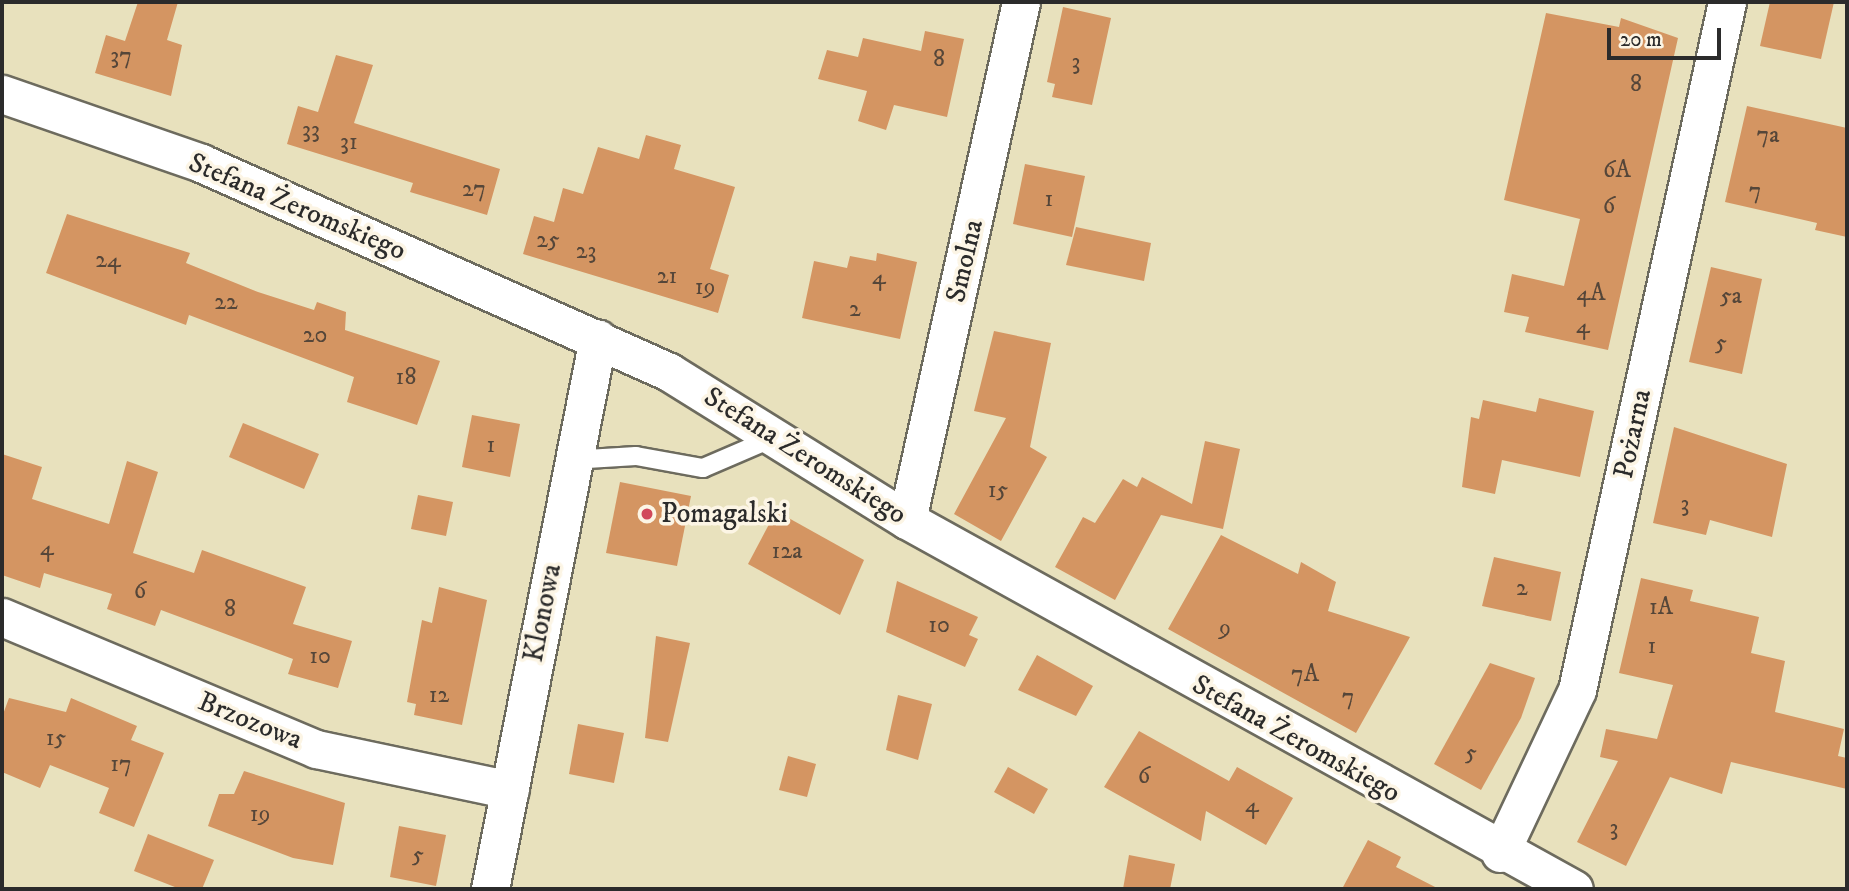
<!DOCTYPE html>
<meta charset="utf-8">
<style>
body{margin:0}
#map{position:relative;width:1849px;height:891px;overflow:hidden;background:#e8e1bd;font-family:"IM FELL DW Pica",serif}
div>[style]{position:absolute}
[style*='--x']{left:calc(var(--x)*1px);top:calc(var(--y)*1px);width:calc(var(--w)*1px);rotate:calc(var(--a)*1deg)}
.building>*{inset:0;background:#d49562}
.roads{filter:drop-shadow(2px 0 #6d6b5e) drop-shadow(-2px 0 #6d6b5e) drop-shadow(0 2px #6d6b5e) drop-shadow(0 -2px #6d6b5e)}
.service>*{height:18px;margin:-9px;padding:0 9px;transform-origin:9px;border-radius:9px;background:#fff}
.minor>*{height:37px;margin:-18.5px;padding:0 18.5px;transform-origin:18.5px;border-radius:18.5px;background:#fff}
.dots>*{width:19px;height:19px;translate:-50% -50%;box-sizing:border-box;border:4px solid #fcf5e5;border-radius:50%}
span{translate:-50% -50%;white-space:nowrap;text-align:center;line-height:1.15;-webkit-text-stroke:7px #fcf5e5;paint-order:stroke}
.number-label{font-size:24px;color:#554639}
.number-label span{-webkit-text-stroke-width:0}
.street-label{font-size:28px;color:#2b2b2b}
.poi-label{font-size:28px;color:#2b2b2b}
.left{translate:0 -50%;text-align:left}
.frame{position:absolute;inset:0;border:4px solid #2b2b2b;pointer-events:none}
.scale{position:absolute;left:1607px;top:28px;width:114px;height:32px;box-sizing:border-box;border:4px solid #2b2b2b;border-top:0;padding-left:9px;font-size:21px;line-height:24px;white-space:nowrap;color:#2b2b2b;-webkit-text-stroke:5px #fcf5e5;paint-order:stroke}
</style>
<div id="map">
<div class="building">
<i style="clip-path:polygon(138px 2px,178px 2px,167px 40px,182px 45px,171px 96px,95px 73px,106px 35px,125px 41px)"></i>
<i style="clip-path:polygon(1770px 2px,1834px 2px,1821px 59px,1760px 46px)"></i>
<i style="clip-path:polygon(1063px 7px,1111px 18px,1092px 105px,1052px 97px,1055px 84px,1047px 82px)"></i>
<i style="clip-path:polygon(1546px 13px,1619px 27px,1621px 18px,1678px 38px,1608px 350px,1525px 332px,1529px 317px,1504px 312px,1512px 274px,1564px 286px,1580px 219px,1504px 200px)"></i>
<i style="clip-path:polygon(925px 31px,964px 39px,947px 117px,894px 105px,886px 130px,858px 121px,867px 91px,818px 79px,827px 50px,858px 57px,863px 38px,921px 51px)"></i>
<i style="clip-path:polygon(336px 55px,373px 65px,354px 123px,500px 169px,487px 215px,410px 192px,413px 183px,287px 144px,298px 106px,318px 112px)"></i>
<i style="clip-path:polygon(1747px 106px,1847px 128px,1847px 237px,1815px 230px,1817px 223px,1725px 202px)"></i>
<i style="clip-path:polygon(646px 135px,681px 145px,674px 169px,735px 187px,710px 269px,729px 275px,718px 313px,523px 254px,534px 216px,554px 222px,563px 188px,583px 194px,598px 147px,639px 159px)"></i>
<i style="clip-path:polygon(1025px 164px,1085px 176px,1072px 237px,1013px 224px)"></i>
<i style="clip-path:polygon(67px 214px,190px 253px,186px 263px,258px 292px,314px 310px,317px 302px,346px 312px,345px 330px,440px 361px,417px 425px,347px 402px,354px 377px,189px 315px,186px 325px,46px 273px)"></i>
<i style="clip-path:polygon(1076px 227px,1151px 243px,1144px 281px,1066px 265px)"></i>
<i style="clip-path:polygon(877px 253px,917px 262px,900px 339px,802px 318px,814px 261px,847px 268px,850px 256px,876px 261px)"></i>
<i style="clip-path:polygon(1711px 267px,1762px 279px,1742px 374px,1689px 362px)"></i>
<i style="clip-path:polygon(994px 331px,1051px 343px,1030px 447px,1047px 457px,1001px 541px,954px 514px,1006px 418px,974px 411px)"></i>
<i style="clip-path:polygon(1539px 398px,1594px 411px,1580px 477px,1502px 460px,1495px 494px,1462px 487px,1471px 417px,1479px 419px,1483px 400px,1536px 412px)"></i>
<i style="clip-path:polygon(472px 415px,520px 424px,510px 477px,462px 467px)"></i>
<i style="clip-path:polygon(243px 423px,319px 454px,304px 489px,229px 457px)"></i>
<i style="clip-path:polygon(1674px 427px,1787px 464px,1772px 537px,1710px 520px,1706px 535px,1653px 523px)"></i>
<i style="clip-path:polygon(1205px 441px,1240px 449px,1223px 529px,1161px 515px,1115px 600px,1055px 567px,1083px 517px,1095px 523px,1123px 479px,1137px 487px,1142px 477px,1192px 504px)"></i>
<i style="clip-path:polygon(2px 454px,42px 467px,32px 499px,109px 524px,127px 461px,158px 472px,133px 553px,194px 573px,202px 550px,306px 587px,293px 624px,352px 641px,338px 688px,288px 674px,293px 659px,161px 610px,155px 626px,107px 609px,112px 594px,44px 573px,40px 588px,2px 575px)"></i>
<i style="clip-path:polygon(620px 482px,691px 496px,677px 566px,606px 553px)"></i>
<i style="clip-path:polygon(418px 495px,453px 502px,446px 536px,411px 529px)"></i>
<i style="clip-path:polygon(776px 511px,864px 560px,840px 615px,748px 564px)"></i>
<i style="clip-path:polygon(1221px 535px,1298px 574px,1301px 562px,1336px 582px,1328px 611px,1410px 637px,1356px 733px,1168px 629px)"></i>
<i style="clip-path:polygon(1494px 557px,1561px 572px,1551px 621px,1482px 606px)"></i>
<i style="clip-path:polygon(1641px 578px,1693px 590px,1690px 601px,1759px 617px,1751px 653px,1785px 661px,1775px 712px,1844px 729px,1838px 756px,1847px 758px,1847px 789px,1731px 762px,1722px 794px,1670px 777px,1626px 866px,1577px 842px,1618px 761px,1600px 757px,1606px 729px,1657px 739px,1673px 685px,1619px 673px)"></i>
<i style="clip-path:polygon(897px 581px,978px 617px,969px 635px,978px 639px,965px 667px,886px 632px)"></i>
<i style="clip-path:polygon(439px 587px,487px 600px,462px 725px,414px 715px,416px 704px,407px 702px,422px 620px,432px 623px)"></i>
<i style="clip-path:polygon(656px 636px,690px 643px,668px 742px,645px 738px)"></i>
<i style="clip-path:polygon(1037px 655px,1093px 686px,1076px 716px,1018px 690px)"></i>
<i style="clip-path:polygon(1490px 663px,1535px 678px,1521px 718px,1481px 790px,1434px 764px)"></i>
<i style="clip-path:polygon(898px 695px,932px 704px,918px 760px,886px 750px)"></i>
<i style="clip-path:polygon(9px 698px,66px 712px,71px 698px,137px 726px,131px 740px,164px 753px,134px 827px,99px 813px,109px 788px,50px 765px,40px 788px,2px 772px,2px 717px)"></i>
<i style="clip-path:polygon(578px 724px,624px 733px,614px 783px,569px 774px)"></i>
<i style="clip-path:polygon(1139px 731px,1229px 781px,1237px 767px,1293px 798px,1266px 845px,1206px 811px,1201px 841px,1104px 787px)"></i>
<i style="clip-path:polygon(788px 756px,816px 764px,807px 797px,779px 790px)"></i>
<i style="clip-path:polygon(1008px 767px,1048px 789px,1034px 814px,994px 792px)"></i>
<i style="clip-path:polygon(244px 771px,345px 803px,333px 865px,293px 858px,208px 826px,219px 794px,234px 794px)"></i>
<i style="clip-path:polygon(399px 826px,446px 835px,436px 886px,390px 877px)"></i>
<i style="clip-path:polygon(148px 834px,214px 860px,202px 889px,180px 889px,134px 871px)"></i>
<i style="clip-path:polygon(1368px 840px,1401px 857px,1396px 867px,1439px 889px,1342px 889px)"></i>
<i style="clip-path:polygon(1129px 855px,1175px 864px,1170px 889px,1123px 889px)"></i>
</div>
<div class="roads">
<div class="service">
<i style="--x:571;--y:460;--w:65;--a:-3.5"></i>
<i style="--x:636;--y:456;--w:68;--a:10.2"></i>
<i style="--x:703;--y:468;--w:76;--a:-23.2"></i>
</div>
<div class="minor">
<i style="--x:2;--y:94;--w:211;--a:19.1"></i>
<i style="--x:201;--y:163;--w:513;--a:24.06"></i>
<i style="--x:669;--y:372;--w:280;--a:31.9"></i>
<i style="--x:907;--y:520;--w:762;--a:28.95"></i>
<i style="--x:907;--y:520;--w:530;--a:-77.59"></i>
<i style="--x:2;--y:617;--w:341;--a:22.8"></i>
<i style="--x:316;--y:749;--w:198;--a:11.9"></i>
<i style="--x:1500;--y:853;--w:180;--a:-64.7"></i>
<i style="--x:1577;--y:690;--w:704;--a:-77.7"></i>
<i style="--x:490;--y:889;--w:561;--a:-78.91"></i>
</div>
</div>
<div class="dots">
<i style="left:647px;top:514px;background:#d1495b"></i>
</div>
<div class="number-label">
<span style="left:121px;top:57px">37</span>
<span style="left:939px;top:60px">8</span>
<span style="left:1076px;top:63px">3</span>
<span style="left:1636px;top:85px">8</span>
<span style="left:311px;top:131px">33</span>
<span style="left:1768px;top:136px">7a</span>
<span style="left:349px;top:143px">31</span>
<span style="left:1617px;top:171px">6A</span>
<span style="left:474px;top:190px">27</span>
<span style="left:1755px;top:192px">7</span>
<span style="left:1049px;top:200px">1</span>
<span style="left:1609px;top:207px">6</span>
<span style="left:548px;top:241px">25</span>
<span style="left:586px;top:252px">23</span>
<span style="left:108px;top:261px">24</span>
<span style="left:667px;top:277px">21</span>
<span style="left:879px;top:278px">4</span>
<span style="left:705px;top:288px">19</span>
<span style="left:1591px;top:294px">4A</span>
<span style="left:1731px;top:297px">5a</span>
<span style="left:226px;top:303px">22</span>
<span style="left:855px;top:310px">2</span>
<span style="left:1583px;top:327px">4</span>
<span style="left:315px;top:336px">20</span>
<span style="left:1721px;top:344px">5</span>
<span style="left:406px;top:378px">18</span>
<span style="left:491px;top:446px">1</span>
<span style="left:998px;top:491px">15</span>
<span style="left:1685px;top:505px">3</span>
<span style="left:47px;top:549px">4</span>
<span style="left:787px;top:552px">12a</span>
<span style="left:1522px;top:589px">2</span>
<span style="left:140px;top:592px">6</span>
<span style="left:1661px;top:608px">1A</span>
<span style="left:230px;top:610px">8</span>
<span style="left:939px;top:626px">10</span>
<span style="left:1225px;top:629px">9</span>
<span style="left:1652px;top:647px">1</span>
<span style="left:320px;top:657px">10</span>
<span style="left:1305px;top:675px">7A</span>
<span style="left:439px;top:696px">12</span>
<span style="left:1348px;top:698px">7</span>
<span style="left:56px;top:739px">15</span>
<span style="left:1471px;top:754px">5</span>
<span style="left:121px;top:765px">17</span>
<span style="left:1144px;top:777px">6</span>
<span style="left:1252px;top:806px">4</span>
<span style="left:260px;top:815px">19</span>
<span style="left:1614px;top:829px">3</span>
<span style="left:418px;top:856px">5</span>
</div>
<div class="street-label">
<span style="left:297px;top:207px;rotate:23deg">Stefana Żeromskiego</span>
<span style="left:965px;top:261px;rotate:-77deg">Smolna</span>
<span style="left:1633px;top:434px;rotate:-78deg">Pożarna</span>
<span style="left:805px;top:456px;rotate:32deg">Stefana Żeromskiego</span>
<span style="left:543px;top:613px;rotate:-79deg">Klonowa</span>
<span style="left:250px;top:721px;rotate:22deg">Brzozowa</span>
<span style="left:1296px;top:739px;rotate:29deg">Stefana Żeromskiego</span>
</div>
<div class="poi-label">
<span class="left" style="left:661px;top:514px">Pomagalski</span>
</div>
<div class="frame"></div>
<div class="scale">20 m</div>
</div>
